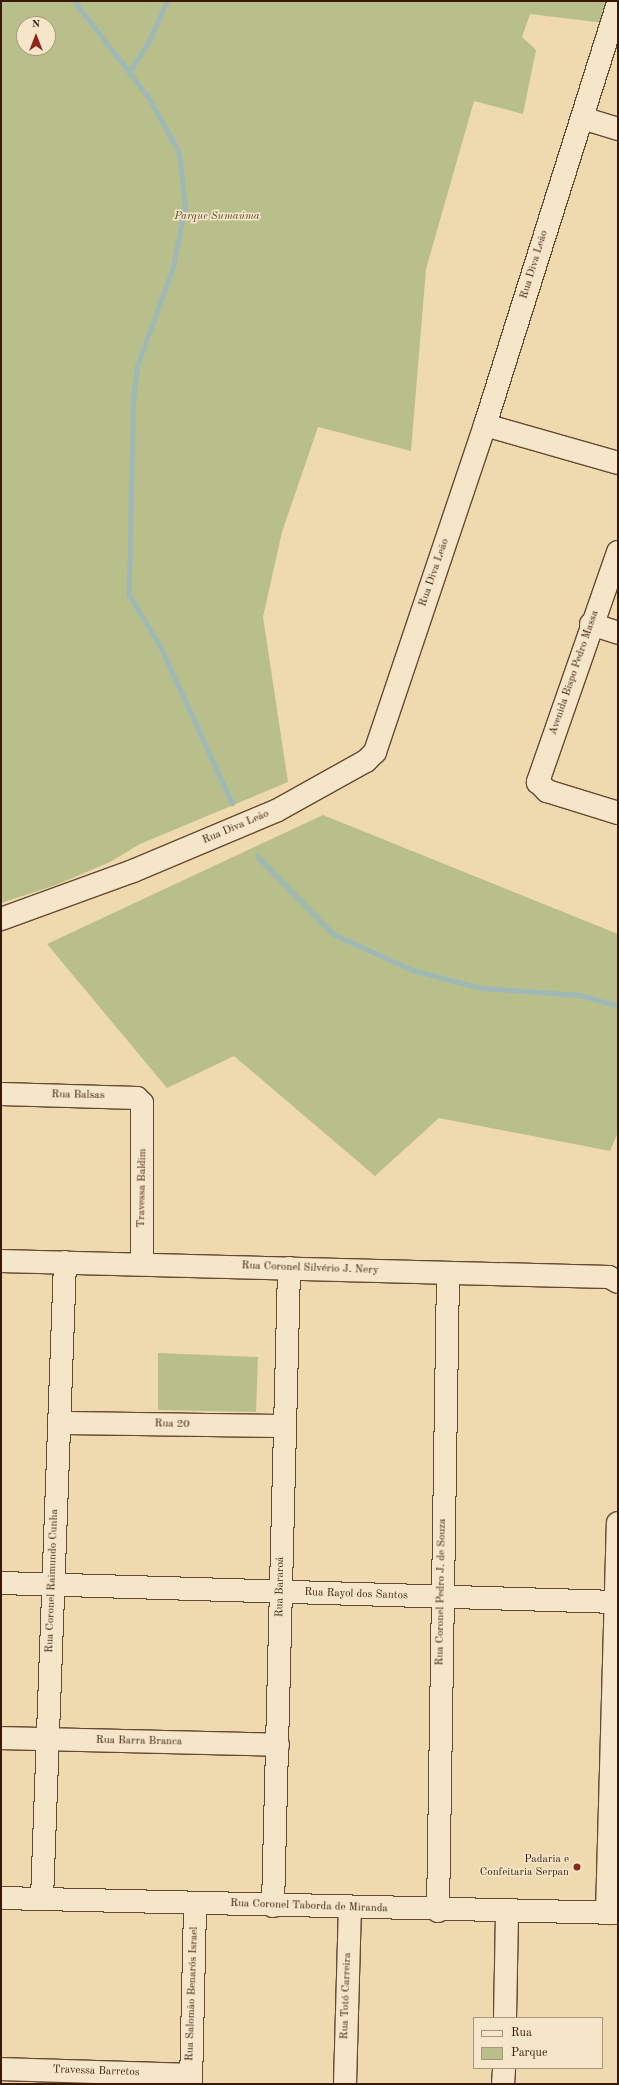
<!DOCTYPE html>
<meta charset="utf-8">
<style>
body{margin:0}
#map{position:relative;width:619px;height:2085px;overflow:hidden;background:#efd9ae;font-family:"Old Standard TT",serif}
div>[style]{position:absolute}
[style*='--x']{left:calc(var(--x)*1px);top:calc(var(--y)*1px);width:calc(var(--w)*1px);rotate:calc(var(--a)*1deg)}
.green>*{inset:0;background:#b9bf8a}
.stream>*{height:5px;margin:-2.5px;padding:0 2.5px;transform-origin:2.5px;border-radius:2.5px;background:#9eb8b5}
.roads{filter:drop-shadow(1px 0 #664931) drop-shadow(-1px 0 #664931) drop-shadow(0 1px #664931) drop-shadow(0 -1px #664931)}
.minor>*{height:22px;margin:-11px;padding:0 11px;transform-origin:11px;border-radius:11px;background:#f5e6ca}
.dots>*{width:11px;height:11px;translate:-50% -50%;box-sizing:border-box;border:2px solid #f5e6ca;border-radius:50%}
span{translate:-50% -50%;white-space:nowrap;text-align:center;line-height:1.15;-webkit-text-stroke:3px #f5e6ca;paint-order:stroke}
.park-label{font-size:11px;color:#5f4b2e;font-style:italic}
.street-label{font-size:11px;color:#381907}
.poi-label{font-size:11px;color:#381907}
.right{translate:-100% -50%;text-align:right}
.frame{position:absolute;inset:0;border:2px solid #381907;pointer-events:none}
.legend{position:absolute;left:473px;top:2017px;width:130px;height:52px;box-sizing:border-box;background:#f5e6ca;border:1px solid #a9947c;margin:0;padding:5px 7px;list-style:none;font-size:12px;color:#381907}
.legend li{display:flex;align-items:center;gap:8px;height:20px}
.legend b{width:20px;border:1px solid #a9947c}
.north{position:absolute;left:16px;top:16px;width:40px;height:40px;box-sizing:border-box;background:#f5e6ca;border:1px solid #a9947c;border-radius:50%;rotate:0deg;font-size:11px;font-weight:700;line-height:16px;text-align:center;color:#381907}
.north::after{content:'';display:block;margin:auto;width:14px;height:18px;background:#8f2418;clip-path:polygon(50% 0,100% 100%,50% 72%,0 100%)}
</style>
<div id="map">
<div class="green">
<i style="clip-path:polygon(evenodd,1px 1px,611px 1px,604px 23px,530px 14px,522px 37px,536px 50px,523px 114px,474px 101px,426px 269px,411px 451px,318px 427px,282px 532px,263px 617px,288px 782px,140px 844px,110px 862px,56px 885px,1px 903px,1px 1px,24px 24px,48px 24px,48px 48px,24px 48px,24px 24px)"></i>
<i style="clip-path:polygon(323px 815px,618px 934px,618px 1132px,610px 1151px,439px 1118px,375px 1176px,234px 1056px,167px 1088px,47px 944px)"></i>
<i style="clip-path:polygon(158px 1353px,258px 1357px,256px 1412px,158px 1410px)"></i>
</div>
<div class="stream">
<i style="--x:74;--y:1;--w:123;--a:52.3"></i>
<i style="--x:149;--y:98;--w:63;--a:61.4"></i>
<i style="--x:179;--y:153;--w:54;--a:83.7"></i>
<i style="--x:185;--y:207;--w:61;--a:101.3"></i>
<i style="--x:173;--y:267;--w:105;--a:110"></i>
<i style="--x:137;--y:366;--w:33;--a:97"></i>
<i style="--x:133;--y:399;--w:196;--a:91.2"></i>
<i style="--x:129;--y:595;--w:60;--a:58.7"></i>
<i style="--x:160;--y:646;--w:173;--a:65.4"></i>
<i style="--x:129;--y:72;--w:37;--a:-57"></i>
<i style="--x:149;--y:41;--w:44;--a:-65.8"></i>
<i style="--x:257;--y:856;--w:109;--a:45.7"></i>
<i style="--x:333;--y:934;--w:87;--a:24.5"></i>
<i style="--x:412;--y:970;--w:71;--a:14.6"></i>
<i style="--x:481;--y:988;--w:99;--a:4"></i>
<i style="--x:580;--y:995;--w:40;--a:16"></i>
</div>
<div class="roads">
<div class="minor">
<i style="--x:582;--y:118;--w:38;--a:17"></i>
<i style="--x:485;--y:425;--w:138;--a:15.9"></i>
<i style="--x:618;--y:552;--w:244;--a:109.2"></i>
<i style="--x:538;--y:782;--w:13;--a:45"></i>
<i style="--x:547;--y:791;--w:74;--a:17.2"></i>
<i style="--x:591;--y:624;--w:28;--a:18"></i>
<i style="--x:1;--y:919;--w:140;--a:-20"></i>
<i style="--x:133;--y:871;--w:155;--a:-22.8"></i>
<i style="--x:276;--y:811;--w:103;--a:-29.1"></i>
<i style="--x:366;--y:761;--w:13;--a:-45"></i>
<i style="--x:375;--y:752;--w:345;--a:-71.4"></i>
<i style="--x:485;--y:425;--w:443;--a:-72.5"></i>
<i style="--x:1;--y:1094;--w:136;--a:1.7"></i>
<i style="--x:137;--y:1098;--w:7;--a:45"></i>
<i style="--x:142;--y:1103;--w:161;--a:90"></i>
<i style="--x:1;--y:1261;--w:608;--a:1.51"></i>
<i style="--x:609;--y:1277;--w:10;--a:29"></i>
<i style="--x:59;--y:1423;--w:226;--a:0.8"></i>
<i style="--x:1;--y:1583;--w:614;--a:1.77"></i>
<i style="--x:1;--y:1738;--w:277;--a:1.4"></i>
<i style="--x:1;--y:1898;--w:617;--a:1.39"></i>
<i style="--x:42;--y:1899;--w:637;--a:-87.93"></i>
<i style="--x:273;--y:1906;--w:638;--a:-88.56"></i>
<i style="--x:438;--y:1911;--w:637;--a:-89.1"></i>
<i style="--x:607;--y:1913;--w:390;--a:-88.4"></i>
<i style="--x:505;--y:2018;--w:105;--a:-88.9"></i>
<i style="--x:1;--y:2069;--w:190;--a:1.8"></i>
<i style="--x:191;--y:2084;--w:180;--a:-88.7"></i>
<i style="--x:345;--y:2084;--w:176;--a:-88.4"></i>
<i style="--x:503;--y:2084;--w:16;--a:-86"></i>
</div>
</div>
<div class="dots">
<i style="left:577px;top:1867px;background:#8f2418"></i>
</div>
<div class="park-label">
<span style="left:217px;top:217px">Parque Sumaúma</span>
</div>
<div class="street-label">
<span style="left:535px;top:265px;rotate:-73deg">Rua Diva Leão</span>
<span style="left:435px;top:573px;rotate:-71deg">Rua Diva Leão</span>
<span style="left:575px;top:673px;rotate:-71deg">Avenida Bispo Pedro Massa</span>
<span style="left:236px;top:828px;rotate:-23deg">Rua Diva Leão</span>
<span style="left:78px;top:1096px;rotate:1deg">Rua Balsas</span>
<span style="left:143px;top:1188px;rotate:-89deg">Travessa Baldim</span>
<span style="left:310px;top:1269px;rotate:2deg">Rua Coronel Silvério J. Nery</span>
<span style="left:172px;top:1425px;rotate:1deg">Rua 20</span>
<span style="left:53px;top:1581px;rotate:-88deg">Rua Coronel Raimundo Cunha</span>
<span style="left:281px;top:1587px;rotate:-89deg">Rua Bararoá</span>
<span style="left:442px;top:1592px;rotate:-89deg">Rua Coronel Pedro J. de Souza</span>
<span style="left:356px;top:1595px;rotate:2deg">Rua Rayol dos Santos</span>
<span style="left:139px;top:1742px;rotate:1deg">Rua Barra Branca</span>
<span style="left:309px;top:1907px;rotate:2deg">Rua Coronel Taborda de Miranda</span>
<span style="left:193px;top:1994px;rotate:-88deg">Rua Salomão Benarós Israel</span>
<span style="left:347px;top:1996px;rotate:-88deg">Rua Totó Carreira</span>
<span style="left:96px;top:2072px;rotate:2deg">Travessa Barretos</span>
</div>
<div class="poi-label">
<span class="right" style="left:569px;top:1867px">Padaria e<br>Confeitaria Serpan</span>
</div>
<div class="frame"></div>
<ul class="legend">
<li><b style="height:5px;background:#f5e6ca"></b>Rua</li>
<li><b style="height:11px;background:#b9bf8a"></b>Parque</li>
</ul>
<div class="north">N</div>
</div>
